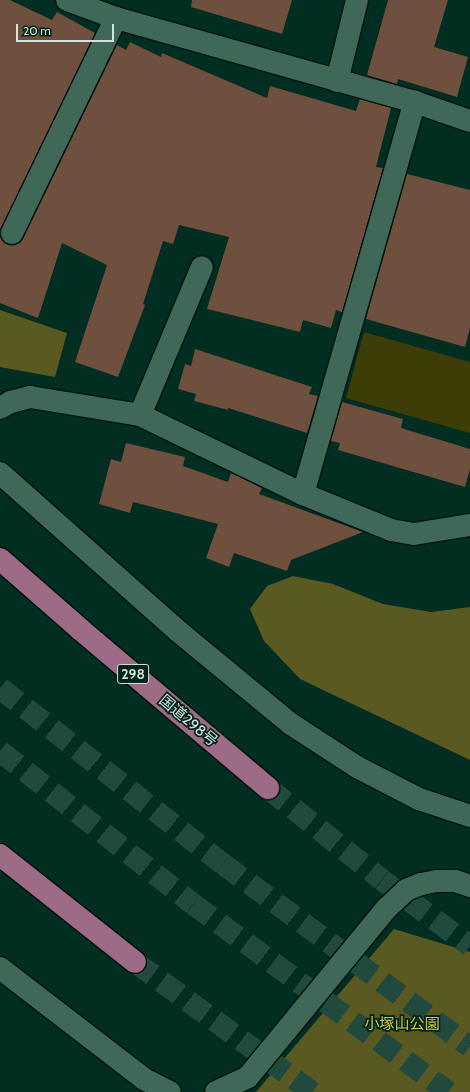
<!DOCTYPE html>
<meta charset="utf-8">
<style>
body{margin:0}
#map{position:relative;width:470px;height:1092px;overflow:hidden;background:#022d21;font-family:Cabin,"Noto Sans JP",sans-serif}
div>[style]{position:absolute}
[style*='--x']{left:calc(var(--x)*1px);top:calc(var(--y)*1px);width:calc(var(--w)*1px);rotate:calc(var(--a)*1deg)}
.green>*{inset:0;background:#3d3d07}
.forest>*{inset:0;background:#595921}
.building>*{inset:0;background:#6f4f3e}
.trunk-tunnel>*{height:22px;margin-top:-11px;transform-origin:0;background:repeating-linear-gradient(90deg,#21493d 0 22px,transparent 0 33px)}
.motorway-tunnel>*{height:22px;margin-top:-11px;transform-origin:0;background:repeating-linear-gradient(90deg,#21493d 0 22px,transparent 0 33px)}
.roads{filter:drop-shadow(1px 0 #01120c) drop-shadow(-1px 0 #01120c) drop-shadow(0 1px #01120c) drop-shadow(0 -1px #01120c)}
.minor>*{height:22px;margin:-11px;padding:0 11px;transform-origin:11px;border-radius:11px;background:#406859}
.trunk>*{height:22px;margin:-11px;padding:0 11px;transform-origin:11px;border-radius:11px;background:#9e6b86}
span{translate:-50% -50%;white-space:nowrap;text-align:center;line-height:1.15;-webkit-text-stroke:3.5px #032218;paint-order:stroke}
.shield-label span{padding:1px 3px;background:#032218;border:1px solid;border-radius:3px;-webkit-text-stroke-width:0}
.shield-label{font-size:14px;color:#d0e5dd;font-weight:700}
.street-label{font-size:15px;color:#d0e5dd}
.park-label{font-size:15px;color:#cecd3e}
.scale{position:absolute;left:16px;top:24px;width:98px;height:18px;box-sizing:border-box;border:2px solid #d0e5dd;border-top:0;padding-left:5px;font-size:12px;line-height:14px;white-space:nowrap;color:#d0e5dd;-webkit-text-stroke:3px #032218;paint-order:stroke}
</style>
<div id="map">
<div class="green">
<i style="clip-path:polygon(364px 332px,470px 362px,470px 433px,346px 398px)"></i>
</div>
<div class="forest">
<i style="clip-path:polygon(0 310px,67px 333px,55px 377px,0 367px)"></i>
<i style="clip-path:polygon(293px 576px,333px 584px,383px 604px,431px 612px,470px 607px,470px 760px,300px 679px,264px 641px,250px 609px,267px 586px)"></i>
<i style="clip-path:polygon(394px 929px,470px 952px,470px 1092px,256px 1092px)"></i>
</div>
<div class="building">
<i style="clip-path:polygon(0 0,10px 0,52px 20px,57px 12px,95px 33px,0 231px)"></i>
<i style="clip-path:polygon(192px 0,292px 0,282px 34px,191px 7px)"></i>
<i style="clip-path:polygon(388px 0,448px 0,434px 47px,468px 57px,457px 97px,398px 79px,397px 84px,367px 75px)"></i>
<i style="clip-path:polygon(130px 42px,161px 57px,162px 53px,267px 98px,270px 86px,356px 111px,360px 99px,391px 108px,376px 167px,383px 168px,342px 312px,336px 310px,331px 328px,303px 320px,300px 332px,207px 309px,229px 237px,179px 225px,173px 244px,163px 241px,143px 304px,145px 305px,118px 377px,75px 362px,107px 265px,62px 243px,38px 318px,0 303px,0 235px,6px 244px,13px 245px,23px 239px,117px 45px,126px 50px)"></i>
<i style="clip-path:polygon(407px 174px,470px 190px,470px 328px,465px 347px,366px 319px)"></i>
<i style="clip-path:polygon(195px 349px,312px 387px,309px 394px,318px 396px,307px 433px,228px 408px,228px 410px,194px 401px,196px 394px,178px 389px,185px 364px,191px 366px)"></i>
<i style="clip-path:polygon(342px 402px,403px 419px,401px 428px,470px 449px,470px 469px,465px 487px,338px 450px,340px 443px,331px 441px)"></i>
<i style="clip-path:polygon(126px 443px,185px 457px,183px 466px,228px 482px,231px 473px,262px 488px,259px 494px,363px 532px,291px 560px,287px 571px,234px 553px,229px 567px,206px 558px,218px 524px,133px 502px,130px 513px,99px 504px,111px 459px,121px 462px)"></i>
</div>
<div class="trunk-tunnel">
<i style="--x:268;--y:788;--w:146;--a:38.9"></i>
<i style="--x:382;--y:880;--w:110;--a:36.9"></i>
<i style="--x:135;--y:962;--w:220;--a:36.3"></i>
</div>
<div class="motorway-tunnel">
<i style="--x:0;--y:688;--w:284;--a:38.3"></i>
<i style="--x:223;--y:864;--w:307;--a:36.5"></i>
<i style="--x:0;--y:751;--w:246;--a:38.4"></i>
<i style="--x:193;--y:904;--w:317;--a:36.4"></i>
</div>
<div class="roads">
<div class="minor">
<i style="--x:67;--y:0;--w:52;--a:20.2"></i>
<i style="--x:116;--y:18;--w:311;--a:15.7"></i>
<i style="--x:415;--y:102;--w:58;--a:19.1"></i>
<i style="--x:337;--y:81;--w:83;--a:-76.1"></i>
<i style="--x:12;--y:233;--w:239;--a:-64.2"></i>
<i style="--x:0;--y:408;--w:13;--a:-29"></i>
<i style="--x:11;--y:402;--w:20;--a:-15"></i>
<i style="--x:30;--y:397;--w:111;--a:9.3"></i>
<i style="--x:140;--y:415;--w:181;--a:25.9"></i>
<i style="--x:303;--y:494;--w:95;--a:22.2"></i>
<i style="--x:391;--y:530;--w:23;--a:10"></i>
<i style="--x:414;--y:534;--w:57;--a:-9.1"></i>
<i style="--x:140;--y:415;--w:160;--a:-67.3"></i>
<i style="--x:0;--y:473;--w:238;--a:41.6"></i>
<i style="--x:178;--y:631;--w:146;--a:39.5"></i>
<i style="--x:291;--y:724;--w:79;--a:33.1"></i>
<i style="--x:357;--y:767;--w:70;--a:27.3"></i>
<i style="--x:419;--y:799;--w:54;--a:18.4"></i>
<i style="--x:303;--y:494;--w:408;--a:-74.1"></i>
<i style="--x:0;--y:968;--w:182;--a:37.6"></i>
<i style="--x:144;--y:1079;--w:29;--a:27"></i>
<i style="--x:216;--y:1092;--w:35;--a:-25"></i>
<i style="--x:248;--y:1077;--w:219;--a:-50.6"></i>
<i style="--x:387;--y:908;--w:26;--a:-43"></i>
<i style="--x:406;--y:890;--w:16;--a:-22"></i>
<i style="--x:421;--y:884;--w:16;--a:-11"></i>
<i style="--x:437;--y:881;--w:18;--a:0"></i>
<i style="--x:455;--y:881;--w:16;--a:18"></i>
</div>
<div class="trunk">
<i style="--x:0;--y:559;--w:108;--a:41.2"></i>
<i style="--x:81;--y:630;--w:245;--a:40.2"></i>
<i style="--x:0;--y:855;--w:172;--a:38.4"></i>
</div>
</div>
<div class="shield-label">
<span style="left:133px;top:674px">298</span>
</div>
<div class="street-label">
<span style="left:188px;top:721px;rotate:40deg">国道298号</span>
</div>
<div class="park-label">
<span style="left:402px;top:1025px">小塚山公園</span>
</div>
<div class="scale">20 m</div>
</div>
